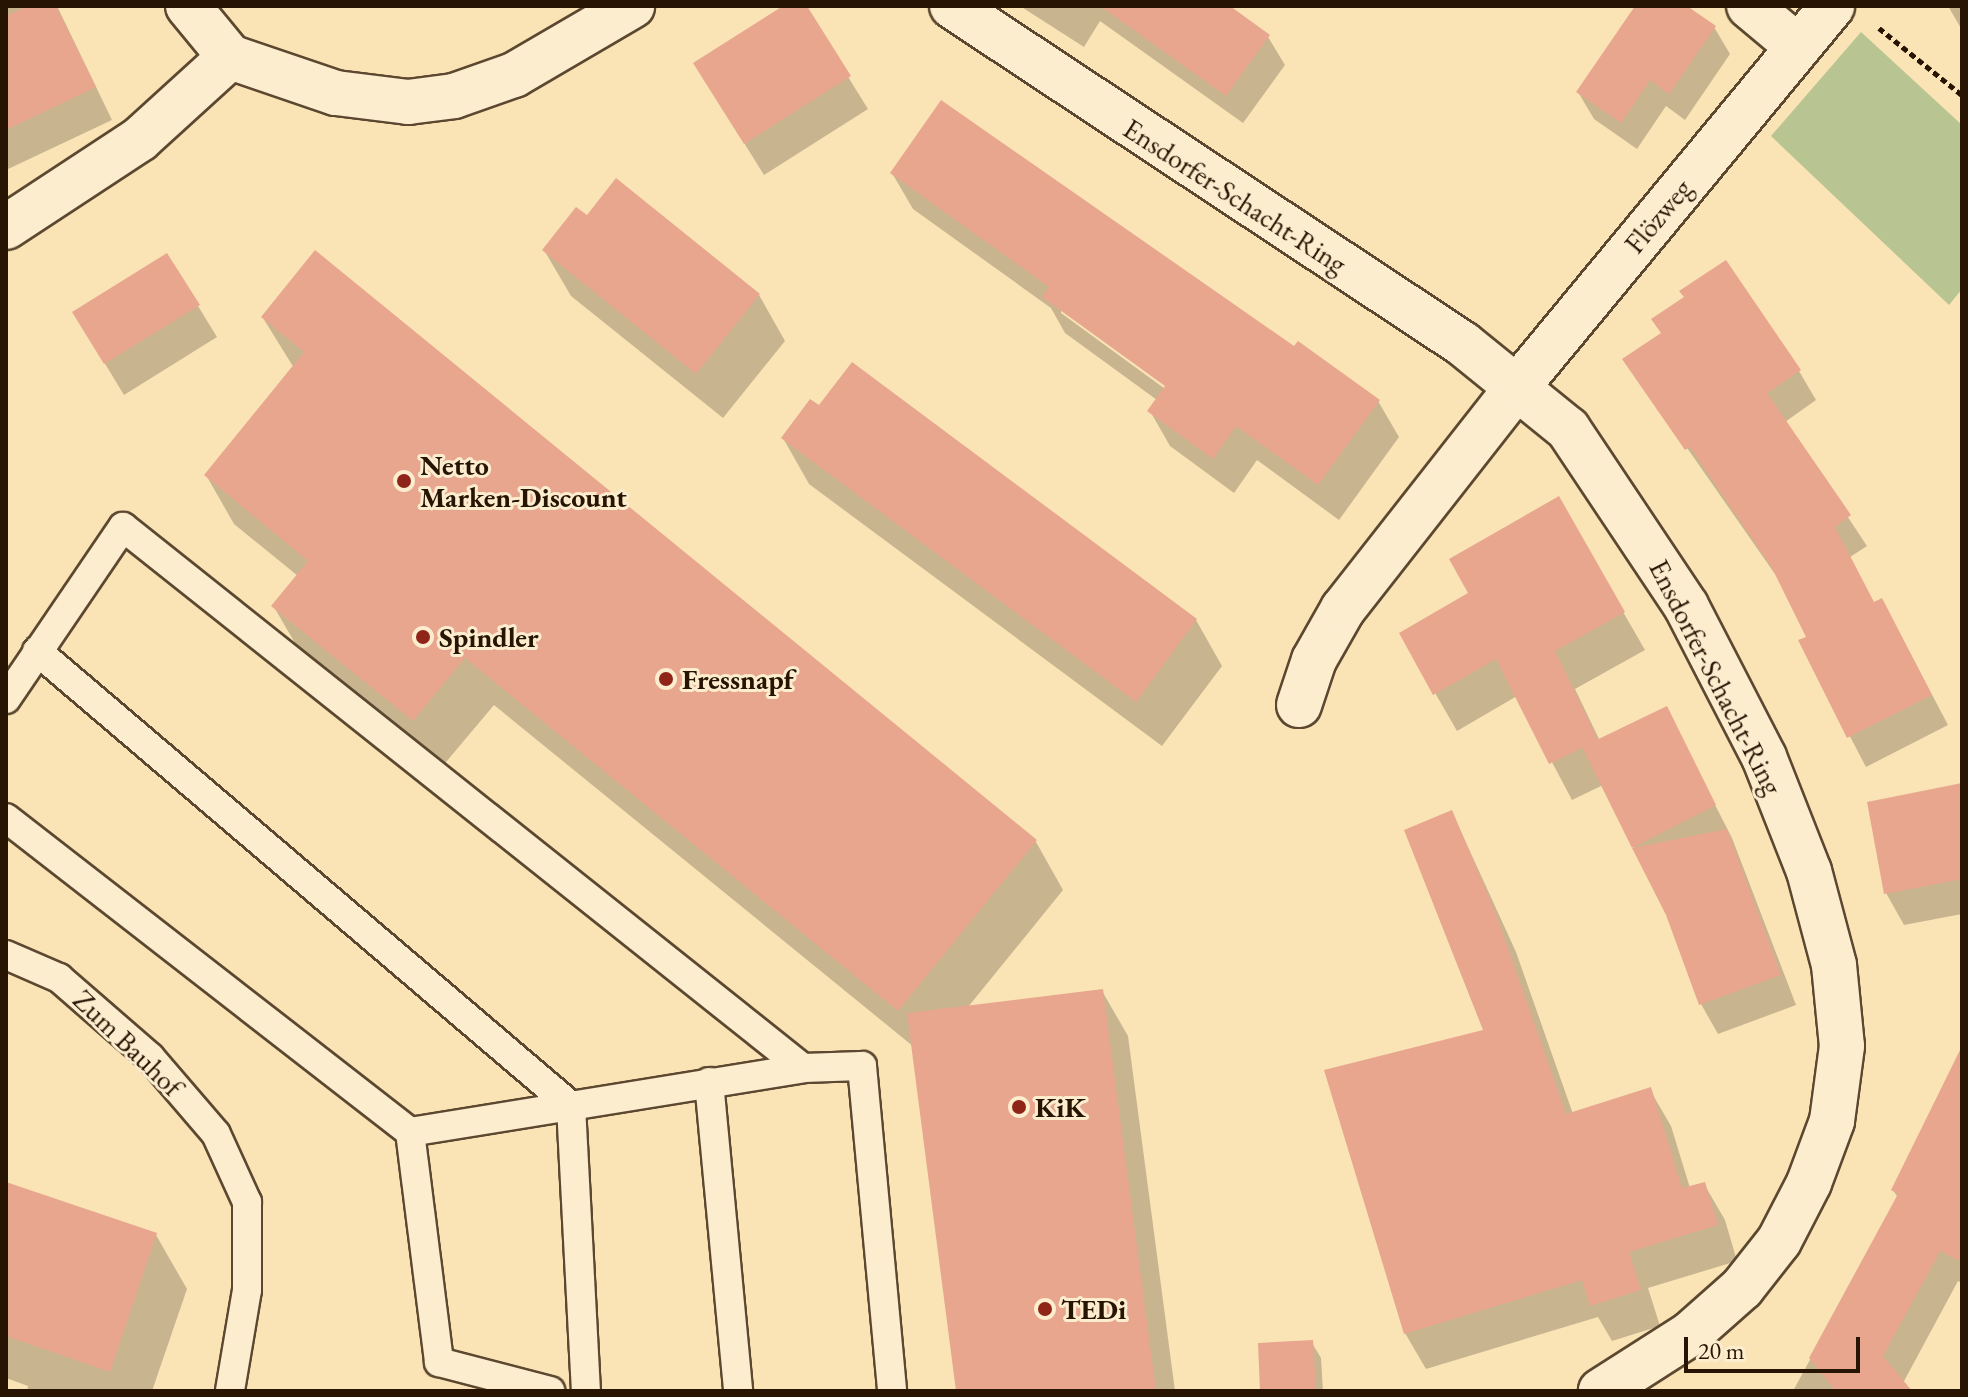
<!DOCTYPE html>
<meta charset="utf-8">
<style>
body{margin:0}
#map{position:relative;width:1968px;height:1397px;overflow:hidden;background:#fae3b5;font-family:"EB Garamond",serif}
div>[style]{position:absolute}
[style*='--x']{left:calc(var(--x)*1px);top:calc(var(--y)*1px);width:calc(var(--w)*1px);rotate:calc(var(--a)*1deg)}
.green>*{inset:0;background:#b8c592}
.shadow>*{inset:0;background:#0003}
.building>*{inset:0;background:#e8a68e}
.path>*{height:5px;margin-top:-2.5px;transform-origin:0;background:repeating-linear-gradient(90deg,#271403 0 6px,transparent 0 10px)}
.roads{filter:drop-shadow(2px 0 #5c4830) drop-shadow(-2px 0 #5c4830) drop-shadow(0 2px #5c4830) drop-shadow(0 -2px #5c4830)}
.service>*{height:28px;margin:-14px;padding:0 14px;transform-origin:14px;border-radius:14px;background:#fcedcf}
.minor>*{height:44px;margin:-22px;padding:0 22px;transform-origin:22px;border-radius:22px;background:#fcedcf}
.dots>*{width:22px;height:22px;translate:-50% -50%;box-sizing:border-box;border:4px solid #fcedcf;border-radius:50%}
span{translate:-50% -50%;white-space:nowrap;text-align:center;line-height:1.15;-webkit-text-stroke:6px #fcedcf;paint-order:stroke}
.street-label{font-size:28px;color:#271403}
.poi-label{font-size:28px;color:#271403;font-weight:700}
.left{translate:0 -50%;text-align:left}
.frame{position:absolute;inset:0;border:8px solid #271403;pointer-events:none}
.scale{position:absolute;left:1684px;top:1337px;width:176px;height:36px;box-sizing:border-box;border:4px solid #271403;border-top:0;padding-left:10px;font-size:24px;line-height:28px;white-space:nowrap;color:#271403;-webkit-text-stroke:6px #fcedcf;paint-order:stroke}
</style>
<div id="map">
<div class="green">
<i style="clip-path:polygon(1861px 32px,1962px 125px,1962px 289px,1949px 305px,1771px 136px)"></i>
</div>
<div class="shadow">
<i style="clip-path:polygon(6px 6px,57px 6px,112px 120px,6px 170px)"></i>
<i style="clip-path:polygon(787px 6px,804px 6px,868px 109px,764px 175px,695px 64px)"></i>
<i style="clip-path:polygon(1020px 6px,1221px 6px,1268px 37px,1285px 65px,1243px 123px,1100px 21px,1084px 47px)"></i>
<i style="clip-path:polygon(1637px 6px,1684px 6px,1714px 27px,1730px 54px,1685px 120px,1666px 106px,1637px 149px,1594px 119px,1578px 92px)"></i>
<i style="clip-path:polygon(1948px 6px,1962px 6px,1962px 30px)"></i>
<i style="clip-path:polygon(evenodd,892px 173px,1295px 349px,1378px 401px,1399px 437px,1339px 520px,1257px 460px,1234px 493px,1170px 446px,1150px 411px,1157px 400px,1065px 333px,1051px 308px,913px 209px,892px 173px,1061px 308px,1174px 390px,1172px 394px,1061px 313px,1061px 308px)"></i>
<i style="clip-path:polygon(587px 217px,759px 295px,785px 341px,723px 418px,571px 296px,544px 250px)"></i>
<i style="clip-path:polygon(198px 306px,217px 337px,124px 395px,93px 344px)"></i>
<i style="clip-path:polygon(263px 318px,1036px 842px,1063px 890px,968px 1007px,1102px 991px,1128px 1036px,1175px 1391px,958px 1391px,914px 1047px,494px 705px,441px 768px,302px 655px,274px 607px,298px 576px,234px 524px,206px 475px,294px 368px)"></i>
<i style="clip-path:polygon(1625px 359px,1799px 371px,1816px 400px,1785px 422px,1867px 546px,1850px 557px,1874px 604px,1898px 630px,1948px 725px,1866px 767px,1800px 641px,1808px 638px,1782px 584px)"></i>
<i style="clip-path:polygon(783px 438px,1196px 620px,1222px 666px,1162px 746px,809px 484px)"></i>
<i style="clip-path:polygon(1558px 499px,1645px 650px,1575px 689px,1600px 741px,1666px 709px,1732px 838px,1796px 1005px,1718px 1034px,1701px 1004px,1668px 915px,1603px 785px,1572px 800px,1517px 696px,1457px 731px,1401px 634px,1471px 594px)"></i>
<i style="clip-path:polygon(1962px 785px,1962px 914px,1904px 925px,1886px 893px)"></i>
<i style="clip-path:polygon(1452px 812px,1516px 952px,1573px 1114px,1650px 1090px,1671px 1126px,1690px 1188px,1704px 1184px,1725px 1220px,1737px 1261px,1648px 1288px,1660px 1326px,1612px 1341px,1598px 1317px,1426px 1369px,1405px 1333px,1485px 1031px)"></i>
<i style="clip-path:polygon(1962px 1050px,1962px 1283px,1958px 1281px,1903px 1383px,1909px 1391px,1793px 1391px,1898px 1198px,1893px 1190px)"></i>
<i style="clip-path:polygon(6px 1184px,156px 1235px,187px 1289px,152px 1391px,27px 1391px,28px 1386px,6px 1378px)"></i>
<i style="clip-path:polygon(1312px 1343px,1321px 1358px,1323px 1391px,1262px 1391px)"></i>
</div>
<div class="building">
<i style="clip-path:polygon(27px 6px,56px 6px,96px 87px,6px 130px,6px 16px)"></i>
<i style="clip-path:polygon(783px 6px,807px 6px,851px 76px,744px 144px,693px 63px)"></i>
<i style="clip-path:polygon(1100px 6px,1230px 6px,1270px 35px,1226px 96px)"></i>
<i style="clip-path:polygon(1635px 6px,1687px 6px,1716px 26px,1669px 94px,1650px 80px,1621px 123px,1576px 92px)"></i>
<i style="clip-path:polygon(941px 100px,1294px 346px,1298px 341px,1380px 400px,1318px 485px,1236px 426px,1213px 459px,1147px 411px,1165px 386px,1042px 297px,1049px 287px,890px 173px)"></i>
<i style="clip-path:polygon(616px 178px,760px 294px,696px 374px,542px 250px,576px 207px,587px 215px)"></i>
<i style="clip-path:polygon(315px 250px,1037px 840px,898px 1011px,465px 658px,413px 721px,271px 606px,308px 561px,204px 475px,304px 352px,261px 317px)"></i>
<i style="clip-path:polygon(167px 253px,200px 305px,104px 364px,72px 312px)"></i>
<i style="clip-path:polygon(1726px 260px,1801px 370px,1767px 393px,1851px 515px,1835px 527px,1874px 602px,1882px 598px,1932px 695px,1847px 738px,1798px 640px,1806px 637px,1772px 568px,1690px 447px,1685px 450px,1622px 359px,1661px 333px,1651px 319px,1684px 297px,1679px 291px)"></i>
<i style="clip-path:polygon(852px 362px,1197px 619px,1136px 702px,781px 438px,810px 399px,819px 405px)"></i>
<i style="clip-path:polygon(1559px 496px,1625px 612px,1555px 651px,1598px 740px,1549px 764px,1496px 659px,1433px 695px,1399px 633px,1468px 593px,1449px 559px)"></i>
<i style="clip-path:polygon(1667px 706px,1716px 805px,1632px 848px,1582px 747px)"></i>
<i style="clip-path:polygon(1962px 783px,1962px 879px,1884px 894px,1867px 802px)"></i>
<i style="clip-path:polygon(1452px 810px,1496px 914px,1566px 1114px,1651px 1087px,1682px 1188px,1705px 1182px,1718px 1225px,1629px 1252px,1641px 1290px,1590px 1306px,1582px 1280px,1404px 1334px,1324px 1070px,1483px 1030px,1404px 830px)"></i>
<i style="clip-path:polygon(1727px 829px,1781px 975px,1699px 1005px,1666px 915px,1632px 848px)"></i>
<i style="clip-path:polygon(1103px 989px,1156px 1391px,956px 1391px,907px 1013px)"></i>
<i style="clip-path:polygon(1962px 1046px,1962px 1262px,1940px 1251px,1883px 1356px,1912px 1391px,1836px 1391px,1809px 1358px,1898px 1194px,1891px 1190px)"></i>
<i style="clip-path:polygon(6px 1182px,157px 1233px,110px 1372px,6px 1336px)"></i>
<i style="clip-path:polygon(1313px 1340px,1316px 1391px,1260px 1391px,1258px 1343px)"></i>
</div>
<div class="path">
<i style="--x:1879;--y:28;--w:107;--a:38.9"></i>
</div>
<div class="roads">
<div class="service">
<i style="--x:37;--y:651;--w:702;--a:40.43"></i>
<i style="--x:571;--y:1106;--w:285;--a:87"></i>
<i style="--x:6;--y:699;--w:208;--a:-55.8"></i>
<i style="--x:123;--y:527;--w:869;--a:38.51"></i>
<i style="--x:803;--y:1068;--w:59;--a:-1.9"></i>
<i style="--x:862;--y:1066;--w:326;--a:84.7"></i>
<i style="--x:6;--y:818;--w:512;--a:37.86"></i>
<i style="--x:410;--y:1132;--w:232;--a:82.8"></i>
<i style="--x:439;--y:1362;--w:115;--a:14.6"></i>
<i style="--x:6;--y:955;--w:58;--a:23.5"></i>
<i style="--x:59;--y:978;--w:121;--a:41"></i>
<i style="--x:150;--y:1057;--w:101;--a:49.4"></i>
<i style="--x:216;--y:1134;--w:75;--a:65.5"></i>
<i style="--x:247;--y:1202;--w:88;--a:90"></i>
<i style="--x:247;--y:1290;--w:102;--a:99.6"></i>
<i style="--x:709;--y:1082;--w:310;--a:84.6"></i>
<i style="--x:410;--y:1132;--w:398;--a:-9.2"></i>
</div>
<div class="minor">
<i style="--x:188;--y:6;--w:66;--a:50.5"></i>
<i style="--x:952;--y:6;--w:613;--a:33.48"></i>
<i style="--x:1463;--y:344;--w:135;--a:39"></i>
<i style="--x:1568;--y:429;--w:213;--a:56.3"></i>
<i style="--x:1686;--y:606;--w:170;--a:62.7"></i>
<i style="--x:1764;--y:757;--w:123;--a:68.5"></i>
<i style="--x:1809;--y:871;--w:97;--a:75.1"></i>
<i style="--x:1834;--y:965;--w:81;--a:84.4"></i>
<i style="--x:1842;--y:1046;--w:76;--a:97.6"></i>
<i style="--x:1832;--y:1121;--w:66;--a:110.4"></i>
<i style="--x:1809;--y:1183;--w:65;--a:117.3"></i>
<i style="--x:1779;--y:1241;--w:60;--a:128.2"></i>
<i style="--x:1742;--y:1288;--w:69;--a:138.5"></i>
<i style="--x:1690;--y:1334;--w:106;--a:147.4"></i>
<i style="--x:1749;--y:6;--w:64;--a:39.9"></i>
<i style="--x:230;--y:57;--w:112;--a:18.8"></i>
<i style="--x:336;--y:93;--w:73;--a:7.1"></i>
<i style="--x:408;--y:102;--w:46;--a:-7.4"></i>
<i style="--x:454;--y:96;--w:64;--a:-19.3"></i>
<i style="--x:514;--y:75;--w:137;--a:-30.3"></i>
<i style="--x:6;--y:227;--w:160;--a:-33.3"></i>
<i style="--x:140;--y:139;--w:122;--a:-42.3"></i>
<i style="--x:1299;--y:705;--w:47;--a:-71.6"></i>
<i style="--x:1314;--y:660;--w:59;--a:-60.4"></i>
<i style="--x:1343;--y:609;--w:283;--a:-51.9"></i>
<i style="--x:1518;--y:386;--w:493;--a:-50.4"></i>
</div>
</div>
<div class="dots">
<i style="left:404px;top:481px;background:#8f2418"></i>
<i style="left:423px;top:637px;background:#8f2418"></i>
<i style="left:666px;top:679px;background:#8f2418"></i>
<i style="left:1019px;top:1107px;background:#8f2418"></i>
<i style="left:1045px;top:1309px;background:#8f2418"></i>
</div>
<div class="street-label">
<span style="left:1235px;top:196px;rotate:33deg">Ensdorfer-Schacht-Ring</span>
<span style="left:1658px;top:216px;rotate:-50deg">Flözweg</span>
<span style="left:1716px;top:677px;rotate:63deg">Ensdorfer-Schacht-Ring</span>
<span style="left:128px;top:1043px;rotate:44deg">Zum Bauhof</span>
</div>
<div class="poi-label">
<span class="left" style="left:420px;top:481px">Netto<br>Marken-Discount</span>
<span class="left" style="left:439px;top:637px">Spindler</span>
<span class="left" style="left:682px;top:679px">Fressnapf</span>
<span class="left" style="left:1035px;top:1107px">KiK</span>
<span class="left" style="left:1061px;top:1309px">TEDi</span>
</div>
<div class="frame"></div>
<div class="scale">20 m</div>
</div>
